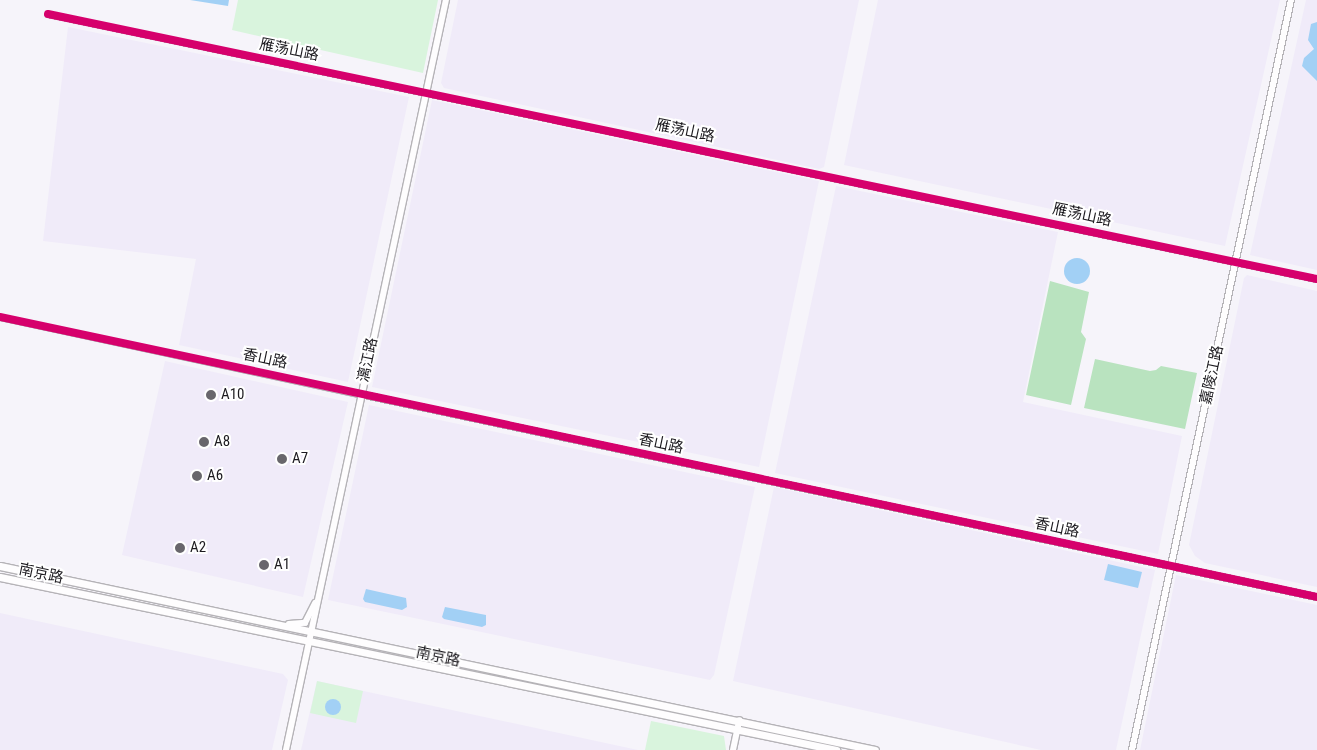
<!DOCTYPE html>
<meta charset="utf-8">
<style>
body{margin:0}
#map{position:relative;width:1317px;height:750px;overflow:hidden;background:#f6f4fa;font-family:"Roboto Condensed","Noto Sans SC",sans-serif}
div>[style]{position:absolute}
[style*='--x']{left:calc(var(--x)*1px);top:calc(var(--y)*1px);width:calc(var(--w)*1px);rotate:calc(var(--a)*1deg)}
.built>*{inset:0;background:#f0ebf9}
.green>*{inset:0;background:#d9f4dd}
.forest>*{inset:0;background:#b9e3bf}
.water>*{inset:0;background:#a2d0f5}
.round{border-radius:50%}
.roads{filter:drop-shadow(1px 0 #b5b3b7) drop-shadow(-1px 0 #b5b3b7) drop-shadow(0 1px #b5b3b7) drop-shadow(0 -1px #b5b3b7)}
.minor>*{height:4.5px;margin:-2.25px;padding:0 2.25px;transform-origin:2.25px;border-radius:2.25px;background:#fefdfe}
.tertiary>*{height:5.5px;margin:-2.75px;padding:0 2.75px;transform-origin:2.75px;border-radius:2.75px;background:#fefdfe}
.primary>*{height:7px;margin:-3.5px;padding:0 3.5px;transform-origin:3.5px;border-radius:3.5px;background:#fefdfe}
.cycleway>*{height:8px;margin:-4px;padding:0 4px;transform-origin:4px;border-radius:4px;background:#d6006c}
.dots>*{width:14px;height:14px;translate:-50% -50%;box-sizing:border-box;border:2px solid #fff;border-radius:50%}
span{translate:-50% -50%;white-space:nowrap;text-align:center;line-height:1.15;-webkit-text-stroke:4px #fff;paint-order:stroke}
.street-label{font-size:15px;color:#1c1a1f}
.poi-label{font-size:15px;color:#1c1a1f}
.left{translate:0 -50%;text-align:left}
</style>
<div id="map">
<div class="built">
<i style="clip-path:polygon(458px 0,859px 0,824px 167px,819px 169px,444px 88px,441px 83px)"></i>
<i style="clip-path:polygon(878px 0,1280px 0,1225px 246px,844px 165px)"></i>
<i style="clip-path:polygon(1306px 0,1317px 0,1317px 270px,1250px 255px)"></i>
<i style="clip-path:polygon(68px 27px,409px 97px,348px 382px,179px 345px,196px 259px,43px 241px)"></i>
<i style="clip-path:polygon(432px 100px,819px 181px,759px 467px,372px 387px)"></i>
<i style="clip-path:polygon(836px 186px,1058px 232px,1023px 402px,1182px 436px,1158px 554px,775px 473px)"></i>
<i style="clip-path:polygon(1247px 275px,1317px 291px,1317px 587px,1205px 563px,1195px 556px,1189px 545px,1244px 278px)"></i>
<i style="clip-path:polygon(165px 361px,348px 402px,303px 597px,122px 555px)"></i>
<i style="clip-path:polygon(369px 405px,755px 487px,714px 675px,710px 680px,328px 600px)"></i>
<i style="clip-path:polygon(774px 487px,1155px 570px,1116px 750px,1041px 750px,733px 681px)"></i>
<i style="clip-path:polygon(1176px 575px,1317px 605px,1317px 750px,1140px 750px)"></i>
<i style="clip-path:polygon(0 613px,283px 674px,288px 680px,272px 750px,0 750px)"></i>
<i style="clip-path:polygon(317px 681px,638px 750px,301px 750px)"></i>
</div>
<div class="green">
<i style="clip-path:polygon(238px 0,438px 0,423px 73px,232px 30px)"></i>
<i style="clip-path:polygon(317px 681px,363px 691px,356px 723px,310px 713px)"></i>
<i style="clip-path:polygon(651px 721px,724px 736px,726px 750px,645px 750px)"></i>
</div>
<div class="forest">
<i style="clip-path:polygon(1050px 281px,1089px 292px,1081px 332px,1086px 339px,1071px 405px,1026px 395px)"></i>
<i style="clip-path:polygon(1095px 359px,1150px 371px,1156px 370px,1161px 366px,1197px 373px,1185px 429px,1084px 408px)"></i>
</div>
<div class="water">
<i style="clip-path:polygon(190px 0,229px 0,228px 6px)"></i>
<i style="clip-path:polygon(1317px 22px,1317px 81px,1302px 66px,1304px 58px,1314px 49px,1308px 40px,1311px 24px)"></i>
<i class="round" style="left:1064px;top:258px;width:26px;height:26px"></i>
<i style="clip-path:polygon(1108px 564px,1142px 572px,1138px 588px,1104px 580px)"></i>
<i style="clip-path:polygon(366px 589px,406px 598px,407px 607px,402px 610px,365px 602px,363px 599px)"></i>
<i style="clip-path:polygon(445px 607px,486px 615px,486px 625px,482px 627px,444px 619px,442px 617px)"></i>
<i class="round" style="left:325px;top:699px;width:16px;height:16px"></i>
</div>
<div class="roads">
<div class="minor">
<i style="--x:48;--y:14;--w:1296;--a:11.8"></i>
<i style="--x:0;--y:317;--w:368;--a:12.1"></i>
</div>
<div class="tertiary">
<i style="--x:360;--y:394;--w:978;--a:11.98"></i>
<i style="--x:289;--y:624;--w:16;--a:-4"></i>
<i style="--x:305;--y:623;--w:22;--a:-63"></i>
<i style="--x:286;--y:750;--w:767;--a:-77.96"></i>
<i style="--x:733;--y:750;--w:30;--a:-78"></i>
<i style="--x:1132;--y:750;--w:767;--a:-78.03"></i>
</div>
<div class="primary">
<i style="--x:0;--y:566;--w:894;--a:11.88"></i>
<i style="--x:0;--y:577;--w:854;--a:11.69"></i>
</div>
</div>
<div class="cycleway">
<i style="--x:48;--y:14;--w:1296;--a:11.8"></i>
<i style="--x:0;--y:317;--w:1346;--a:12"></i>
</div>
<div class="dots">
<i style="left:211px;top:395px;background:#68666c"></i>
<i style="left:204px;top:442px;background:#68666c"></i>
<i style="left:282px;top:459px;background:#68666c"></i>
<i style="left:197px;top:476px;background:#68666c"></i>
<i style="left:180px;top:548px;background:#68666c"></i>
<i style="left:264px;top:565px;background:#68666c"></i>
</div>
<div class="street-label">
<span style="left:289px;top:50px;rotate:11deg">雁荡山路</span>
<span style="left:685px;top:131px;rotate:12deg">雁荡山路</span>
<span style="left:1082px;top:215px;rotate:12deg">雁荡山路</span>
<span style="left:265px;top:359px;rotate:12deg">香山路</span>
<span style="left:368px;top:360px;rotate:-78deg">漓江路</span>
<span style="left:1212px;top:375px;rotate:-78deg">嘉陵江路</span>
<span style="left:661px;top:444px;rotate:12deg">香山路</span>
<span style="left:1057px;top:528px;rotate:12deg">香山路</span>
<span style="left:41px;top:574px;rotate:12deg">南京路</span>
<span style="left:438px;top:657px;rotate:12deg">南京路</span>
</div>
<div class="poi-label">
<span class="left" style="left:221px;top:395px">A10</span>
<span class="left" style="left:214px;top:442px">A8</span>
<span class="left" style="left:292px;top:459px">A7</span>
<span class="left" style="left:207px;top:476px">A6</span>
<span class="left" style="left:190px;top:548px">A2</span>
<span class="left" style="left:274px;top:565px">A1</span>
</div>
</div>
